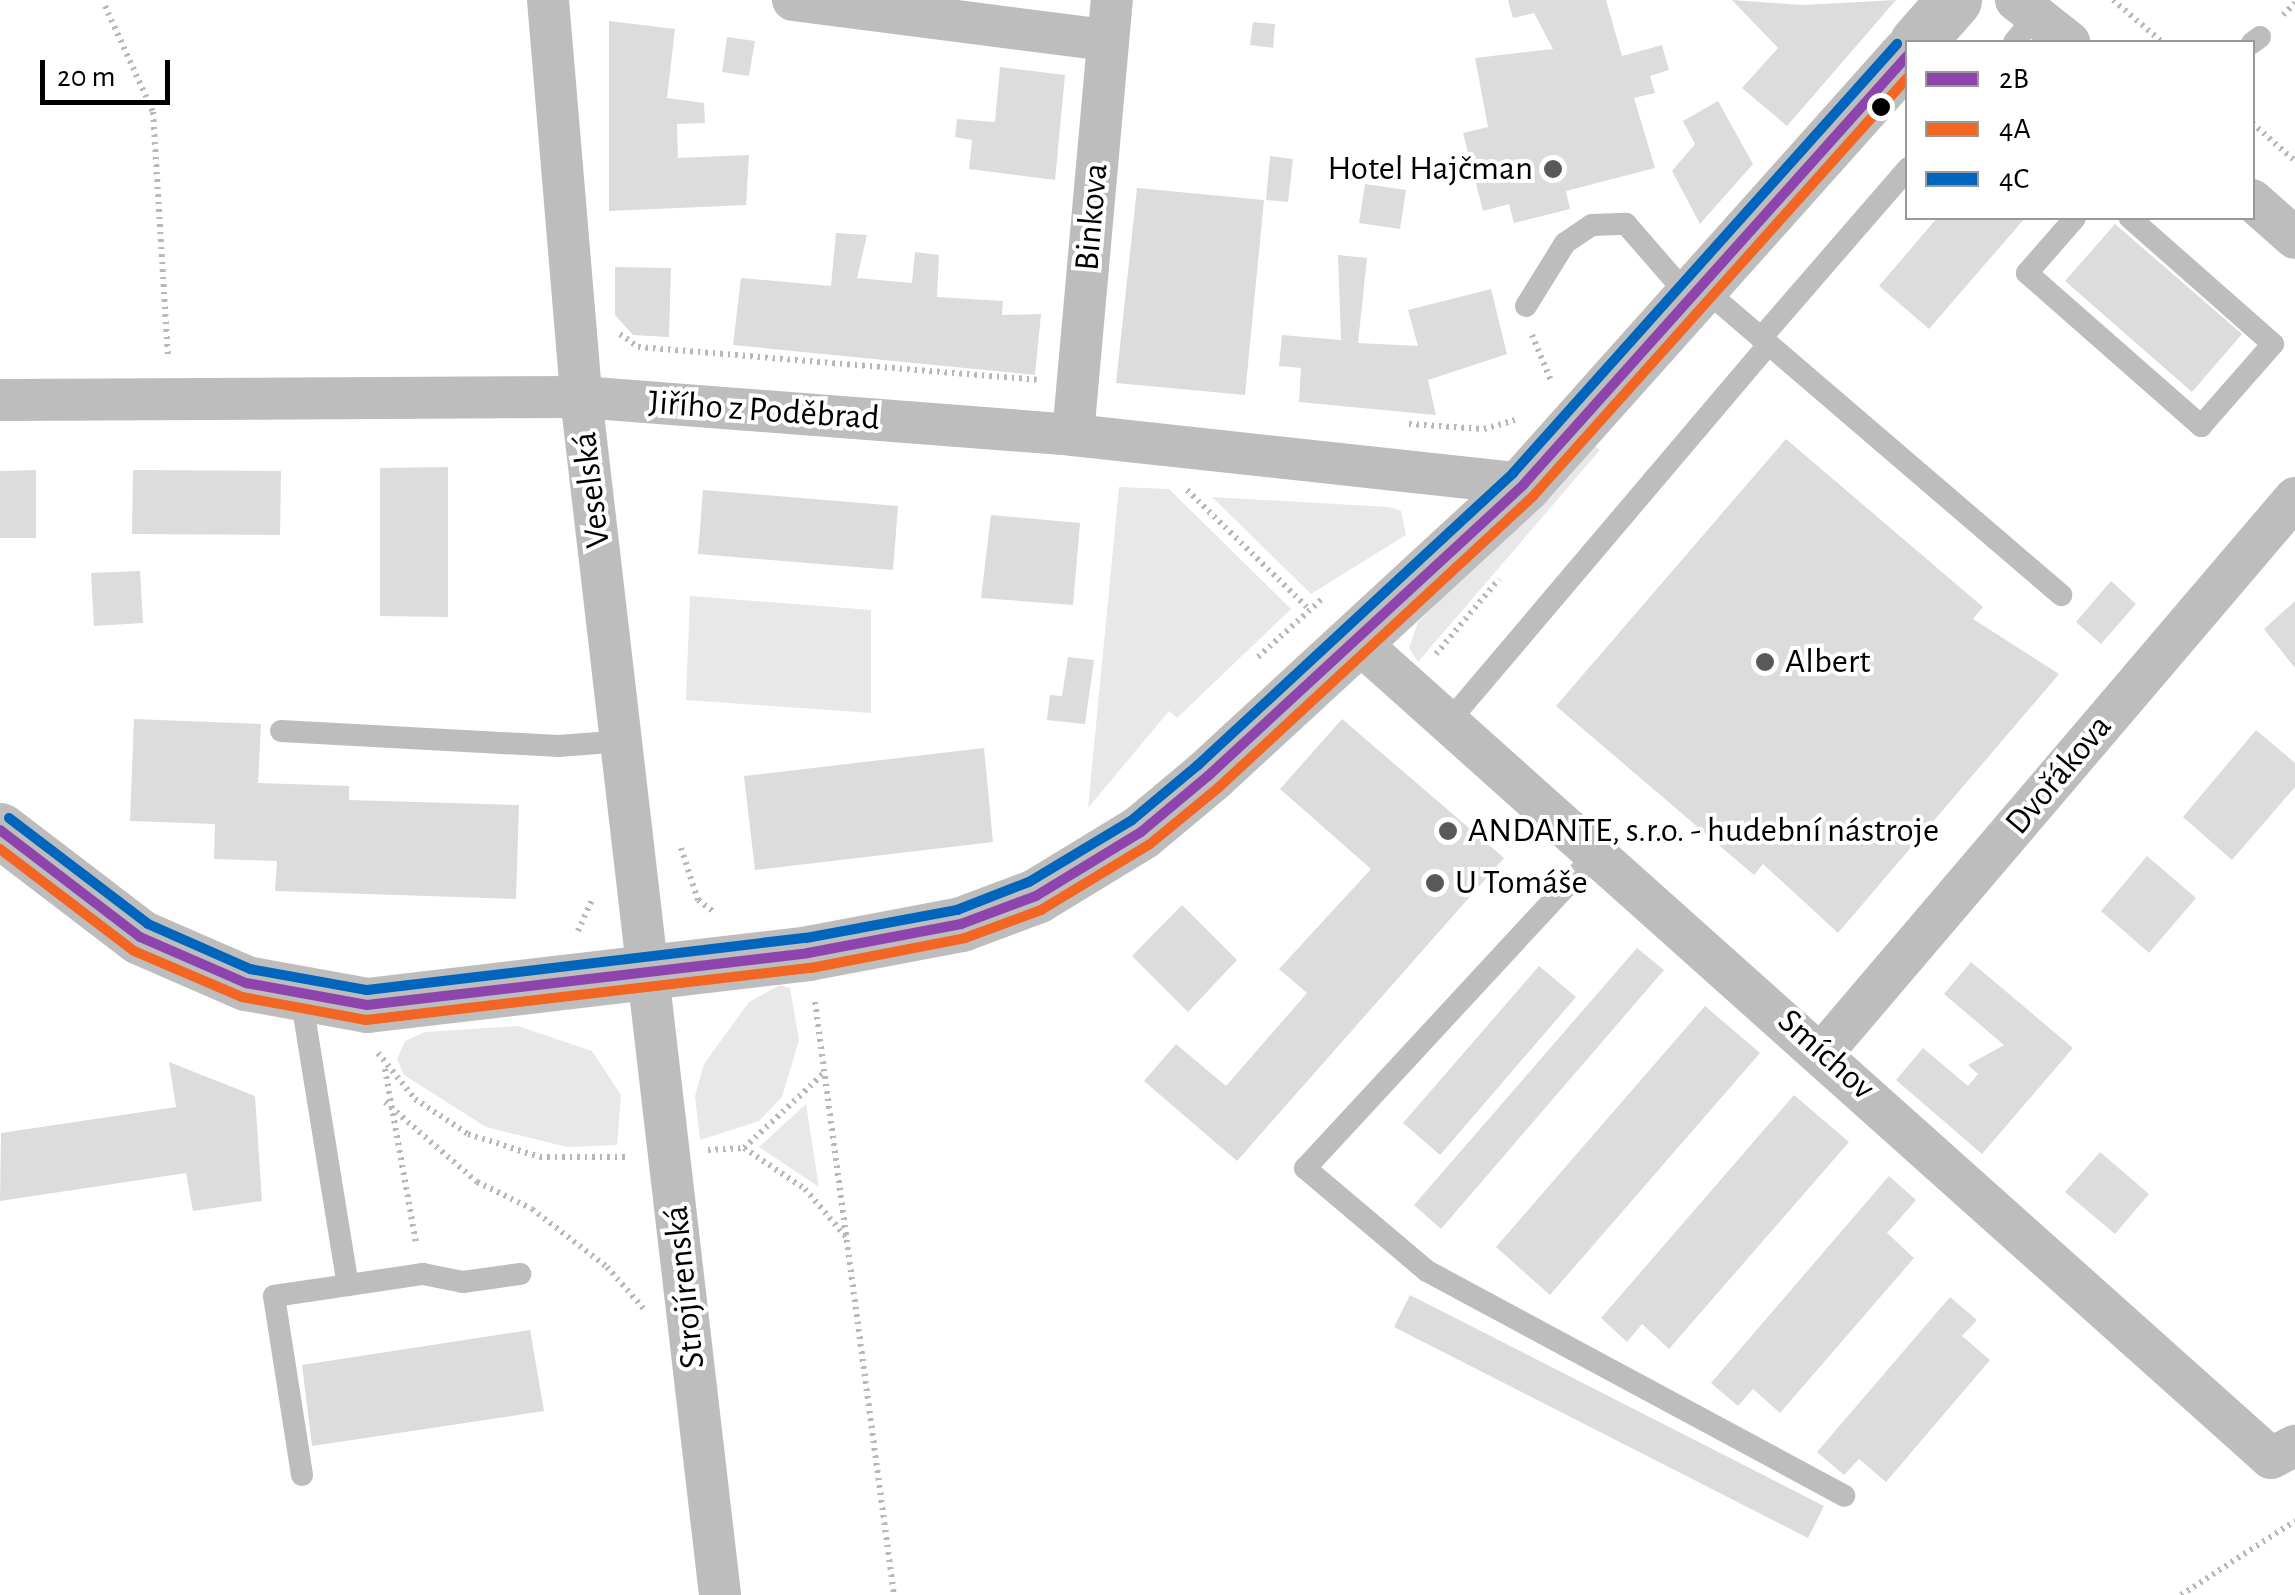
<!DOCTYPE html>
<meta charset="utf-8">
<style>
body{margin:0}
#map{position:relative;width:2295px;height:1595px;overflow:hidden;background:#fff;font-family:"Alegreya Sans",sans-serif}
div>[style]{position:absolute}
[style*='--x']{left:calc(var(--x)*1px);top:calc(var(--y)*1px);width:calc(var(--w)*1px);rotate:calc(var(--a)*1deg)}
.green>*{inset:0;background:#e8e8e8}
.building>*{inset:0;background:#dcdcdc}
.path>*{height:6px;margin-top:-3px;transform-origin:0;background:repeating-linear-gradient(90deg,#b8b8b8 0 2.5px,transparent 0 7.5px)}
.service>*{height:22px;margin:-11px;padding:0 11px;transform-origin:11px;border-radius:11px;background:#bdbdbd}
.minor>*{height:42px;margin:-21px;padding:0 21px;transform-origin:21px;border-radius:21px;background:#bdbdbd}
.tertiary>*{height:55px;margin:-27.5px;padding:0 27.5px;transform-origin:27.5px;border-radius:27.5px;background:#bdbdbd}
.bus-1>*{height:10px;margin:-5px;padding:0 5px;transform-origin:5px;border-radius:5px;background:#8e44ad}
.bus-2>*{height:10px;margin:-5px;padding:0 5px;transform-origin:5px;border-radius:5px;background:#f26522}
.bus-3>*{height:10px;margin:-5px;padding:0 5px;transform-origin:5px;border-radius:5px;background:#0065bd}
.dots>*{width:28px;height:28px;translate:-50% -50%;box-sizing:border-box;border:5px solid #fff;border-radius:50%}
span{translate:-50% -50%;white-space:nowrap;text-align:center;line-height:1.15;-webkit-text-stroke:8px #fff;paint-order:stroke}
.poi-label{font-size:35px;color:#000}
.right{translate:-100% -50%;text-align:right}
.left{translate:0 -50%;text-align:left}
.street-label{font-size:35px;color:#000}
.legend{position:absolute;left:1905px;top:40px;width:350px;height:180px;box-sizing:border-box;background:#fff;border:2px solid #999;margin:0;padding:12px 18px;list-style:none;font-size:30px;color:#000}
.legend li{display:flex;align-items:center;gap:20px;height:50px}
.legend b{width:50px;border:2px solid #999}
.scale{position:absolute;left:40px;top:60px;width:130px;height:45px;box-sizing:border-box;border:5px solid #000;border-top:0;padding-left:12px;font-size:30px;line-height:35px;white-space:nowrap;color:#000;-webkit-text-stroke:8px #fff;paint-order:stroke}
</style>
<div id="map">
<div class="green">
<i style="clip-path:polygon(1595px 446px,1600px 450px,1418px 662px,1409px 648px,1418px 622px)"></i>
<i style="clip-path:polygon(1119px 487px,1169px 489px,1291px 609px,1177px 718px,1169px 711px,1088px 808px)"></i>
<i style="clip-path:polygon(1212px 497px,1389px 507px,1401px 511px,1406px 535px,1311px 594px)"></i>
<i style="clip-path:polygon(690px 596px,871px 610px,871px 713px,686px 700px)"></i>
<i style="clip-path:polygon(780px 985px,790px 988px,799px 1040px,782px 1097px,759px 1121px,700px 1140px,695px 1096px,704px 1064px,749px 1002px)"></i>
<i style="clip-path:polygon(518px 1026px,592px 1051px,621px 1095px,617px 1145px,567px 1147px,486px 1127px,404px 1075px,397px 1059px,405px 1041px,425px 1032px)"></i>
<i style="clip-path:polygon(806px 1104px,819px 1187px,759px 1147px)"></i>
</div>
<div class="building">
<i style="clip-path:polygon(1508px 0,1606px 0,1622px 56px,1662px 45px,1669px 70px,1650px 76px,1655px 93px,1634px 98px,1655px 168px,1566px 191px,1570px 209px,1514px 223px,1509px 204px,1483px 211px,1463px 133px,1488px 127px,1475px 58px,1553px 49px,1534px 13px,1513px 18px)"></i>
<i style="clip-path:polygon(1732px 0,1803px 5px,1896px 0,1787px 126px,1742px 88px,1778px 48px)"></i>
<i style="clip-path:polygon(609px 21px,675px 29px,667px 98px,704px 103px,705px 123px,677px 124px,678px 158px,749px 155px,746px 205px,609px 211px)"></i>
<i style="clip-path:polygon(1253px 22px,1275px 24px,1273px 48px,1250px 45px)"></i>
<i style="clip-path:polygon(727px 37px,755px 41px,749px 76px,722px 72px)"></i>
<i style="clip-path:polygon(1000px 67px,1065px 75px,1055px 180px,969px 169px,972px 140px,955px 137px,957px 119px,995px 122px)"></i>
<i style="clip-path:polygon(1718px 101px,1753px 164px,1700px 224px,1672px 171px,1695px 144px,1683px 121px)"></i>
<i style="clip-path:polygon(1270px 156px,1293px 159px,1288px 202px,1266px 200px)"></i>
<i style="clip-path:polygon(1365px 184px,1406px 190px,1400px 229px,1359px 223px)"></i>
<i style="clip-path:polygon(1137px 188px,1264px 200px,1245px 395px,1116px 383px)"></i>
<i style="clip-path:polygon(1937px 218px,2025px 218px,1929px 329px,1879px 286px)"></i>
<i style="clip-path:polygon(2115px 224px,2242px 334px,2192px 392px,2065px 281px)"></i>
<i style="clip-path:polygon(836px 233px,867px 235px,857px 278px,912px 283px,915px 252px,939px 255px,937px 297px,1003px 301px,1002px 315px,1041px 314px,1035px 375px,733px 345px,741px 278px,831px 286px)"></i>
<i style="clip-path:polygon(1338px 255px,1367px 258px,1358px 343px,1418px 346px,1408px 310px,1491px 289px,1507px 354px,1428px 380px,1436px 415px,1299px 402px,1301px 368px,1279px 366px,1282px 335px,1341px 340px)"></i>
<i style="clip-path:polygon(615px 267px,671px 268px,669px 337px,633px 335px,615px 315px)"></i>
<i style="clip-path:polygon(1786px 439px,1983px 607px,1973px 619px,2059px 674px,1838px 933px,1763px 864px,1754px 875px,1556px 706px)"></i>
<i style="clip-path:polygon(448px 467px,448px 617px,380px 616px,380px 468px)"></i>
<i style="clip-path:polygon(36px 470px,36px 538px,0 538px,0 471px)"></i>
<i style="clip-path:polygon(133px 470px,281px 471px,280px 535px,132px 534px)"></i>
<i style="clip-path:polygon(703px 490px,898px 506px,893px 570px,698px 554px)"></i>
<i style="clip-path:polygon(991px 515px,1080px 523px,1073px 605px,981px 598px)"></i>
<i style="clip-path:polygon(140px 571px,143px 623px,94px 626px,91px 573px)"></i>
<i style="clip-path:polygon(2111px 581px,2136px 604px,2101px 644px,2076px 622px)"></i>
<i style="clip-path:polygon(2295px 601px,2295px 668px,2264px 629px)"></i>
<i style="clip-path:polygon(1068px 657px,1094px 660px,1085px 724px,1047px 720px,1050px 695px,1062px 696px)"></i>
<i style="clip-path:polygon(134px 719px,261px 724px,258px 783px,349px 786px,349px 800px,519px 805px,516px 899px,275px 891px,277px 861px,214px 859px,215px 824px,130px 821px)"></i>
<i style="clip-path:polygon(1342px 719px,1504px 858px,1237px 1161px,1144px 1081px,1176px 1044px,1226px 1086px,1307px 993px,1279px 969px,1371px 869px,1280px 789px)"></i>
<i style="clip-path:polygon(2256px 730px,2295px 763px,2295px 787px,2232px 860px,2183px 817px)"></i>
<i style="clip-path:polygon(984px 748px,993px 842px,755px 870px,744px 776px)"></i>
<i style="clip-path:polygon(2147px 856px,2196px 898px,2149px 953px,2101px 911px)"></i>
<i style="clip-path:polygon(1182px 905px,1237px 960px,1188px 1012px,1132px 956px)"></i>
<i style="clip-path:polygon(1637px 948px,1664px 970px,1441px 1229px,1414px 1205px)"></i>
<i style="clip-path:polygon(1971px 962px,2073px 1048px,1982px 1154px,1896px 1080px,1923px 1048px,1968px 1086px,1978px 1074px,1968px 1065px,2004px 1045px,1944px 994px)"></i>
<i style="clip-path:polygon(1539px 966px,1576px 997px,1440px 1155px,1403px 1123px)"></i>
<i style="clip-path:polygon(1705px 1006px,1760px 1053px,1550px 1295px,1496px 1247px)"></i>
<i style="clip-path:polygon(169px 1062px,255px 1096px,262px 1201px,193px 1211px,186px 1173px,0 1201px,1px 1133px,176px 1107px)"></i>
<i style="clip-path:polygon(1794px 1095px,1849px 1142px,1669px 1349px,1642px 1324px,1627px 1342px,1601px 1318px)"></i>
<i style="clip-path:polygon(2100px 1152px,2149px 1194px,2115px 1234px,2065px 1192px)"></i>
<i style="clip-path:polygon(1889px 1176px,1916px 1200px,1887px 1233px,1914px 1258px,1780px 1413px,1753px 1389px,1738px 1406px,1711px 1383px)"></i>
<i style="clip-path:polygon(1410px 1295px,1824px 1506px,1808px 1538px,1394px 1327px)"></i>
<i style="clip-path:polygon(1950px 1297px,1977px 1320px,1962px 1336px,1990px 1360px,1886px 1482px,1859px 1459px,1844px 1475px,1817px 1452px)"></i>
<i style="clip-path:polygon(530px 1330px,544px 1411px,312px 1446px,302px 1365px)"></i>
</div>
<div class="path">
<i style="--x:2113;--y:0;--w:65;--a:40.6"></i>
<i style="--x:105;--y:6;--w:116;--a:65.6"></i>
<i style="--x:153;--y:112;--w:245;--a:86.5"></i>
<i style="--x:2283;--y:15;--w:17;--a:-45"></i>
<i style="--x:2252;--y:123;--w:57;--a:41.5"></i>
<i style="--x:620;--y:334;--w:22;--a:36"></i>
<i style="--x:638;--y:347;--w:400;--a:4.7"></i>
<i style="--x:1532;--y:335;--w:52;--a:67.4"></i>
<i style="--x:1409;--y:424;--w:75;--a:3.8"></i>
<i style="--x:1484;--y:429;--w:32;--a:-16"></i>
<i style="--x:1187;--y:490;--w:169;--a:44.3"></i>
<i style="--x:1436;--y:654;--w:98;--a:-50"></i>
<i style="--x:1258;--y:657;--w:88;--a:-42.2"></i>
<i style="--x:681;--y:848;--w:55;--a:71.9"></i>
<i style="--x:698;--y:900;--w:21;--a:37"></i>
<i style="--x:578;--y:931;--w:37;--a:-66"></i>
<i style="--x:815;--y:1002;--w:598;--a:82.41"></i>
<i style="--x:378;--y:1053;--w:59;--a:51.2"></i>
<i style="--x:415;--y:1099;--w:64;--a:33.4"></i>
<i style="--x:468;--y:1134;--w:76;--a:17.7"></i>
<i style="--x:540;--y:1157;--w:88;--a:0"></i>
<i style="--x:385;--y:1069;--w:177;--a:79.9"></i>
<i style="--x:385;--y:1102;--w:122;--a:41"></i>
<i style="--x:477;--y:1182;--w:61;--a:26.1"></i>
<i style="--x:532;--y:1209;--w:95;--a:37.7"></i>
<i style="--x:607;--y:1267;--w:56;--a:48.6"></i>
<i style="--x:744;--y:1148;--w:110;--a:-43.2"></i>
<i style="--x:708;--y:1150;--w:36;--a:-3"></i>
<i style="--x:744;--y:1148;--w:73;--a:33.9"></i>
<i style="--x:805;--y:1189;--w:63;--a:49.5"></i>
<i style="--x:2181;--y:1595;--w:136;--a:-33"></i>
</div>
<div class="service">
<i style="--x:2014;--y:42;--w:34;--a:-50"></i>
<i style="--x:2252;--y:43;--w:10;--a:-37"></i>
<i style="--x:2075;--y:218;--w:73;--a:131.1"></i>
<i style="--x:2027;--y:273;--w:232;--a:41.3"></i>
<i style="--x:2201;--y:426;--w:109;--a:-48.7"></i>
<i style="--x:2273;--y:344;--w:191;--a:-138.6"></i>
<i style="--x:1703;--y:288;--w:472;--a:40.6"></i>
<i style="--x:1526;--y:306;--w:74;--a:-58.2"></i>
<i style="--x:1565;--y:243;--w:32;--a:-34"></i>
<i style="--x:1592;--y:225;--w:34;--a:-2"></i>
<i style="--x:1626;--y:224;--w:101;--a:49"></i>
<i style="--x:1761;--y:338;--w:225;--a:-49.1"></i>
<i style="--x:1450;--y:720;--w:493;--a:-49.7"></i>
<i style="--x:281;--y:731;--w:278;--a:3.1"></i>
<i style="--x:559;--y:746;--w:64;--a:-4.5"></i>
<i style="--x:1598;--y:852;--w:431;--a:132.8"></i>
<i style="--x:1305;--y:1168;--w:160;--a:40.2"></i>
<i style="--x:1427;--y:1271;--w:474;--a:28.3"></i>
<i style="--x:301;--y:996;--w:293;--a:80.8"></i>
<i style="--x:302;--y:1475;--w:181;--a:-98.9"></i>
<i style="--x:274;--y:1296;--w:151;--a:-8.4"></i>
<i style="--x:423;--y:1274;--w:41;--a:11.3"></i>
<i style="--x:463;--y:1282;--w:58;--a:-8"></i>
</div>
<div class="minor">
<i style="--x:548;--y:0;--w:398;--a:85.2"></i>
<i style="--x:581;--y:397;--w:1206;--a:83.38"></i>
<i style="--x:793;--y:0;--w:317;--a:7.3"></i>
<i style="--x:2016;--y:0;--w:68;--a:38.4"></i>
<i style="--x:2252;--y:200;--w:57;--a:41.5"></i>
<i style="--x:0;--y:400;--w:581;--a:-0.3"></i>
<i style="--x:581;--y:397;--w:493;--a:4.4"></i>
<i style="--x:1073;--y:435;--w:454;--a:6.2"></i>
<i style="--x:1073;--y:435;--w:437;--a:-84.9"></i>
<i style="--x:1356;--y:640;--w:1227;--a:41.8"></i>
<i style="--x:2271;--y:1458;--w:27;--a:-27"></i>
<i style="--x:1823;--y:1052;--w:728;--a:-49.57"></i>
</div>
<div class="tertiary">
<i style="--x:1917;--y:42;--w:56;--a:-48.6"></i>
<i style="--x:0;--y:830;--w:176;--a:37.4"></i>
<i style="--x:140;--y:937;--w:116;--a:23.5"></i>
<i style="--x:246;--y:983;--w:123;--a:10.3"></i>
<i style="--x:367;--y:1005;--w:444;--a:-6.7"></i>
<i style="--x:808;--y:953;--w:156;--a:-10.7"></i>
<i style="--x:961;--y:924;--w:80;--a:-20.5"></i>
<i style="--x:1036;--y:896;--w:123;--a:-31.4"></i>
<i style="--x:1141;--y:832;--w:87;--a:-39.9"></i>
<i style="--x:1208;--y:776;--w:430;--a:-42.7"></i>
<i style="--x:1524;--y:484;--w:577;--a:-48.23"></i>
</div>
<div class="bus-1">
<i style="--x:0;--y:830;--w:176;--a:37.4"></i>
<i style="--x:140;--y:937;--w:116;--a:23.5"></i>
<i style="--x:246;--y:983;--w:123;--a:10.3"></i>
<i style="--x:367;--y:1005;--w:444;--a:-6.7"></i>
<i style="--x:808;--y:953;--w:156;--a:-10.7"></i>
<i style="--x:961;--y:924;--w:80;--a:-20.5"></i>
<i style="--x:1036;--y:896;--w:123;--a:-31.4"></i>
<i style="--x:1141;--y:832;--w:87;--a:-39.9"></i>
<i style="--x:1208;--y:776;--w:430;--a:-42.7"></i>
<i style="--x:1524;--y:484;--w:576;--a:-48.17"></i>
</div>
<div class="bus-2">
<i style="--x:0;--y:849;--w:168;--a:37.3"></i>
<i style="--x:134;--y:951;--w:117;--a:23.1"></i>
<i style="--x:242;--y:997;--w:126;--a:10.5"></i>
<i style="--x:366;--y:1020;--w:448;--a:-6.7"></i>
<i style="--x:811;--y:968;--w:157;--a:-11"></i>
<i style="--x:965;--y:938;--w:81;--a:-20.2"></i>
<i style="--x:1041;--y:910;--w:127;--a:-31.2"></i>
<i style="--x:1150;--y:844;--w:88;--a:-39.5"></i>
<i style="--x:1218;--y:788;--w:431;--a:-42.8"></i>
<i style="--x:1534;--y:495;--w:561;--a:-48.18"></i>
</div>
<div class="bus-3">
<i style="--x:9;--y:818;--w:175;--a:37.3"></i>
<i style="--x:148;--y:924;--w:111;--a:23.8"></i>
<i style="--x:250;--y:969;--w:119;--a:10.2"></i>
<i style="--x:367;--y:990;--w:442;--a:-6.8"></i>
<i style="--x:806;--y:938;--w:154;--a:-10.5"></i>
<i style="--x:957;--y:910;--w:77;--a:-21.3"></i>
<i style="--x:1029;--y:882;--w:120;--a:-31"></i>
<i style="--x:1132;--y:820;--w:86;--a:-39.8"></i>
<i style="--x:1198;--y:765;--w:430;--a:-42.8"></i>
<i style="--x:1513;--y:473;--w:576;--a:-48.17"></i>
</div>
<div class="dots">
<i style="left:1881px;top:107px;background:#000"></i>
<i style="left:1553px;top:169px;background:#595959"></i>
<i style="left:1765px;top:662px;background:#595959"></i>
<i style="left:1448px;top:831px;background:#595959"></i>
<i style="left:1435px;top:883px;background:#595959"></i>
</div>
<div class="poi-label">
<span class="right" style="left:1533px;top:169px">Hotel Hajčman</span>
<span class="left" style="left:1785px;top:662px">Albert</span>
<span class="left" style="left:1468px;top:831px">ANDANTE, s.r.o. - hudební nástroje</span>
<span class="left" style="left:1455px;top:883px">U Tomáše</span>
</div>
<div class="street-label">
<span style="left:1092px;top:217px;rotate:-85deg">Binkova</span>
<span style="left:764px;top:411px;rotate:4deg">Jiřího z Poděbrad</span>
<span style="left:592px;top:490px;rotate:-97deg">Veselská</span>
<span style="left:2059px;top:775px;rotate:-50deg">Dvořákova</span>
<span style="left:1826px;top:1055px;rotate:42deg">Smíchov</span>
<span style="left:685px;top:1287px;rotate:-96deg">Strojírenská</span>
</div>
<ul class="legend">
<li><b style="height:12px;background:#8e44ad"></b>2B</li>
<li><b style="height:12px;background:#f26522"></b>4A</li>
<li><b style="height:12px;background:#0065bd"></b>4C</li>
</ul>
<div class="scale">20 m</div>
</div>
